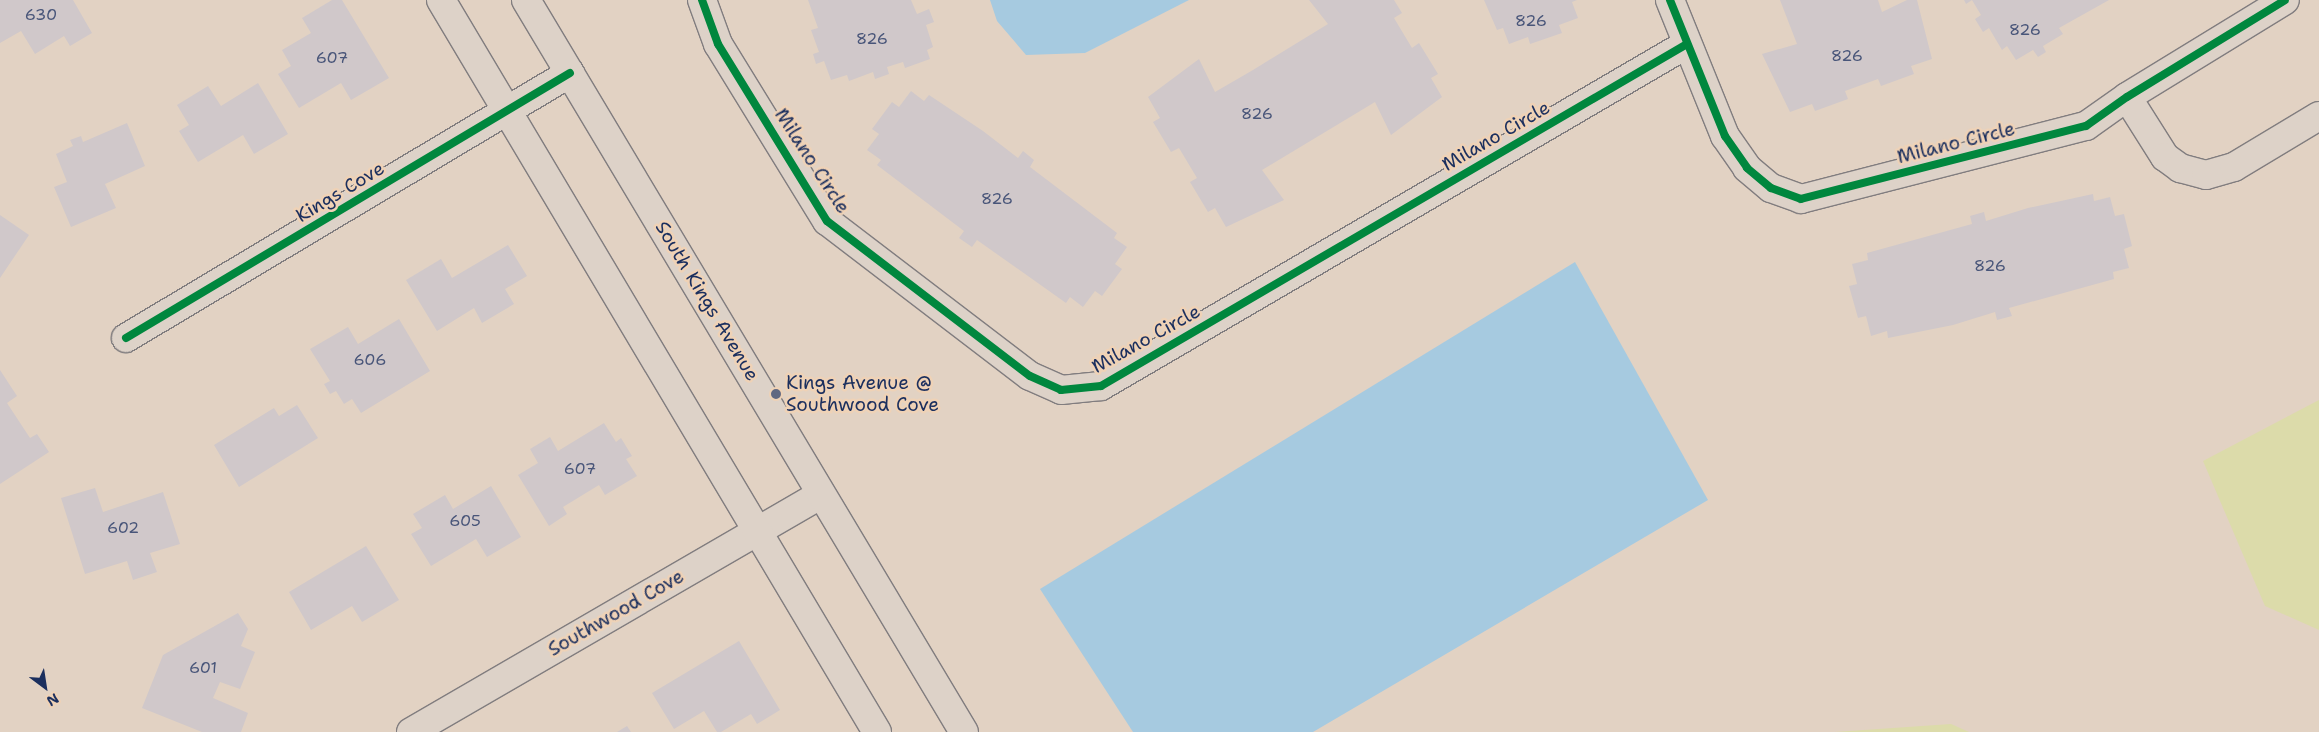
<!DOCTYPE html>
<style>
body{margin:0}
#map{position:relative;width:2319px;height:732px;overflow:hidden;background:#e2d2c3;font-family:"Shantell Sans",sans-serif}
div>[style]{position:absolute}
[style*='--x']{left:calc(var(--x)*1px);top:calc(var(--y)*1px);width:calc(var(--w)*1px);rotate:calc(var(--a)*1deg)}
.green>*{inset:0;background:#dcdbaa}
.water>*{inset:0;background:#a6cae0}
.building>*{inset:0;background:#d0c8ca}
.roads{filter:drop-shadow(1px 0 #817d7f) drop-shadow(-1px 0 #817d7f) drop-shadow(0 1px #817d7f) drop-shadow(0 -1px #817d7f)}
.street>*{height:28px;margin:-14px;padding:0 14px;transform-origin:14px;border-radius:14px;background:#ddd2c8}
.secondary>*{height:28px;margin:-14px;padding:0 14px;transform-origin:14px;border-radius:14px;background:#ddd2c8}
.cycleway>*{height:8px;margin:-4px;padding:0 4px;transform-origin:4px;border-radius:4px;background:#00873e}
.dots>*{width:14px;height:14px;translate:-50% -50%;box-sizing:border-box;border:2px solid #efd2b6;border-radius:50%}
span{translate:-50% -50%;white-space:nowrap;text-align:center;line-height:1.15;-webkit-text-stroke:5px #efd2b6;paint-order:stroke}
.number-label{font-size:16px;color:#485579}
.number-label span{-webkit-text-stroke-width:0}
.street-label{font-size:19px;color:#1b2f5e}
.poi-label{font-size:19px;color:#1b2f5e}
.left{translate:0 -50%;text-align:left}
.north{position:absolute;left:20px;top:662px;width:50px;height:50px;-webkit-text-stroke:4px #efd2b6;paint-order:stroke;rotate:149deg;font-size:14px;font-weight:700;line-height:20px;text-align:center;color:#1b2f5e}
.north::after{content:'';display:block;margin:auto;width:18px;height:22px;background:#1b2f5e;clip-path:polygon(50% 0,100% 100%,50% 72%,0 100%)}
</style>
<div id="map">
<div class="green">
<i style="clip-path:polygon(2319px 400px,2319px 630px,2265px 606px,2203px 461px)"></i>
<i style="clip-path:polygon(1951px 724px,1969px 732px,1835px 732px)"></i>
</div>
<div class="water">
<i style="clip-path:polygon(990px 0,1189px 0,1085px 53px,1026px 55px,997px 21px)"></i>
<i style="clip-path:polygon(1575px 262px,1708px 500px,1313px 732px,1133px 732px,1040px 589px)"></i>
</div>
<div class="building">
<i style="clip-path:polygon(0 0,73px 0,92px 33px,70px 46px,64px 36px,35px 54px,21px 31px,0 43px)"></i>
<i style="clip-path:polygon(332px 0,342px 0,389px 78px,351px 100px,341px 83px,299px 108px,278px 74px,291px 66px,282px 50px,311px 33px,302px 18px)"></i>
<i style="clip-path:polygon(808px 0,911px 0,917px 14px,929px 9px,934px 22px,926px 25px,933px 47px,927px 50px,930px 59px,905px 68px,903px 62px,887px 67px,889px 74px,875px 79px,873px 72px,849px 81px,847px 75px,831px 80px,824px 61px,816px 64px,813px 54px,819px 52px,811px 30px,818px 28px)"></i>
<i style="clip-path:polygon(1309px 0,1394px 0,1402px 13px,1394px 18px,1412px 48px,1419px 43px,1438px 74px,1431px 78px,1442px 97px,1391px 135px,1375px 102px,1262px 170px,1284px 200px,1226px 227px,1215px 208px,1208px 212px,1190px 182px,1197px 178px,1179px 148px,1171px 152px,1153px 122px,1160px 118px,1148px 97px,1199px 59px,1215px 92px,1253px 70px,1328px 24px)"></i>
<i style="clip-path:polygon(1484px 0,1577px 0,1572px 2px,1578px 18px,1559px 25px,1562px 33px,1530px 44px,1528px 37px,1509px 44px,1503px 28px,1497px 30px)"></i>
<i style="clip-path:polygon(1780px 0,1878px 0,1882px 12px,1907px 0,1917px 0,1932px 59px,1911px 66px,1914px 74px,1881px 86px,1878px 79px,1845px 91px,1848px 99px,1815px 111px,1812px 104px,1790px 112px,1762px 54px,1797px 44px)"></i>
<i style="clip-path:polygon(1964px 0,2109px 0,2059px 28px,2063px 34px,2043px 46px,2046px 52px,2038px 57px,2033px 50px,2016px 60px,2007px 46px,2002px 50px,1989px 28px,1983px 32px,1975px 19px,1981px 15px,1972px 0,1966px 4px)"></i>
<i style="clip-path:polygon(258px 83px,288px 134px,254px 154px,243px 135px,198px 162px,179px 131px,189px 125px,177px 105px,208px 86px,221px 106px)"></i>
<i style="clip-path:polygon(911px 91px,924px 101px,929px 95px,983px 131px,1018px 158px,1023px 151px,1034px 160px,1030px 167px,1117px 233px,1114px 238px,1127px 247px,1115px 264px,1122px 269px,1102px 296px,1095px 291px,1083px 307px,1070px 297px,1066px 303px,977px 240px,972px 247px,959px 238px,964px 231px,877px 165px,881px 160px,867px 150px,879px 134px,872px 129px,892px 102px,899px 107px)"></i>
<i style="clip-path:polygon(127px 123px,145px 166px,105px 184px,116px 208px,71px 227px,54px 187px,67px 182px,56px 154px,73px 146px,70px 140px,81px 136px,83px 142px)"></i>
<i style="clip-path:polygon(2093px 194px,2094px 201px,2110px 197px,2115px 216px,2124px 214px,2132px 246px,2124px 249px,2129px 268px,2113px 272px,2114px 279px,2009px 308px,2012px 316px,1997px 320px,1995px 312px,1953px 325px,1888px 338px,1887px 331px,1871px 336px,1866px 316px,1858px 318px,1849px 286px,1857px 284px,1852px 264px,1868px 260px,1867px 253px,1972px 224px,1970px 216px,1984px 212px,1986px 221px,2028px 208px)"></i>
<i style="clip-path:polygon(0 215px,29px 235px,0 278px)"></i>
<i style="clip-path:polygon(508px 245px,527px 276px,505px 289px,514px 304px,482px 323px,474px 308px,437px 331px,406px 280px,441px 259px,452px 278px)"></i>
<i style="clip-path:polygon(399px 319px,430px 371px,361px 413px,352px 399px,344px 404px,336px 391px,330px 394px,324px 384px,330px 381px,310px 349px,348px 327px,358px 344px)"></i>
<i style="clip-path:polygon(0 370px,17px 396px,7px 403px,30px 438px,37px 434px,49px 452px,0 484px)"></i>
<i style="clip-path:polygon(297px 405px,318px 438px,239px 487px,214px 445px,274px 408px,279px 416px)"></i>
<i style="clip-path:polygon(604px 423px,616px 442px,621px 438px,632px 456px,626px 459px,637px 476px,605px 495px,599px 485px,563px 507px,567px 514px,549px 526px,518px 475px,538px 463px,530px 449px,550px 437px,558px 451px)"></i>
<i style="clip-path:polygon(491px 486px,521px 537px,487px 557px,476px 539px,431px 566px,411px 534px,422px 528px,413px 514px,445px 495px,453px 509px)"></i>
<i style="clip-path:polygon(95px 488px,103px 512px,163px 492px,180px 544px,150px 553px,157px 572px,133px 580px,127px 561px,85px 574px,61px 498px)"></i>
<i style="clip-path:polygon(366px 546px,399px 600px,362px 622px,352px 606px,311px 630px,289px 592px)"></i>
<i style="clip-path:polygon(238px 613px,248px 629px,241px 646px,255px 652px,240px 689px,220px 682px,213px 698px,248px 713px,241px 732px,202px 732px,142px 708px,163px 655px)"></i>
<i style="clip-path:polygon(739px 641px,780px 710px,757px 724px,751px 714px,721px 732px,717px 732px,704px 711px,674px 729px,652px 693px)"></i>
<i style="clip-path:polygon(627px 726px,631px 732px,617px 732px)"></i>
</div>
<div class="roads">
<div class="street">
<i style="--x:702;--y:0;--w:47;--a:70"></i>
<i style="--x:718;--y:44;--w:208;--a:58.4"></i>
<i style="--x:827;--y:221;--w:255;--a:37.4"></i>
<i style="--x:1030;--y:376;--w:34;--a:24"></i>
<i style="--x:1061;--y:390;--w:40;--a:-5.7"></i>
<i style="--x:1101;--y:386;--w:678;--a:-30.27"></i>
<i style="--x:1670;--y:0;--w:147;--a:68"></i>
<i style="--x:1725;--y:136;--w:39;--a:55"></i>
<i style="--x:1747;--y:168;--w:31;--a:40"></i>
<i style="--x:1771;--y:188;--w:32;--a:20"></i>
<i style="--x:1801;--y:199;--w:294;--a:-14.4"></i>
<i style="--x:2086;--y:126;--w:50;--a:-35.3"></i>
<i style="--x:2127;--y:97;--w:185;--a:-31.5"></i>
<i style="--x:2127;--y:97;--w:71;--a:57.7"></i>
<i style="--x:2165;--y:157;--w:19;--a:36"></i>
<i style="--x:2180;--y:168;--w:27;--a:15"></i>
<i style="--x:2206;--y:175;--w:29;--a:-16"></i>
<i style="--x:2234;--y:167;--w:99;--a:-31"></i>
<i style="--x:126;--y:338;--w:517;--a:-30.83"></i>
<i style="--x:411;--y:732;--w:474;--a:-30.1"></i>
</div>
<div class="secondary">
<i style="--x:441;--y:0;--w:852;--a:59.22"></i>
<i style="--x:526;--y:0;--w:853;--a:59.11"></i>
</div>
</div>
<div class="cycleway">
<i style="--x:702;--y:0;--w:47;--a:70"></i>
<i style="--x:718;--y:44;--w:208;--a:58.4"></i>
<i style="--x:827;--y:221;--w:255;--a:37.4"></i>
<i style="--x:1030;--y:376;--w:34;--a:24"></i>
<i style="--x:1061;--y:390;--w:40;--a:-5.7"></i>
<i style="--x:1101;--y:386;--w:678;--a:-30.27"></i>
<i style="--x:1670;--y:0;--w:147;--a:68"></i>
<i style="--x:1725;--y:136;--w:39;--a:55"></i>
<i style="--x:1747;--y:168;--w:31;--a:40"></i>
<i style="--x:1771;--y:188;--w:32;--a:20"></i>
<i style="--x:1801;--y:199;--w:294;--a:-14.4"></i>
<i style="--x:2086;--y:126;--w:50;--a:-35.3"></i>
<i style="--x:2127;--y:97;--w:185;--a:-31.5"></i>
<i style="--x:126;--y:338;--w:517;--a:-30.83"></i>
</div>
<div class="dots">
<i style="left:776px;top:394px;background:#616881"></i>
</div>
<div class="number-label">
<span style="left:41px;top:15px">630</span>
<span style="left:1531px;top:21px">826</span>
<span style="left:2025px;top:30px">826</span>
<span style="left:872px;top:39px">826</span>
<span style="left:1847px;top:56px">826</span>
<span style="left:332px;top:58px">607</span>
<span style="left:1257px;top:114px">826</span>
<span style="left:997px;top:199px">826</span>
<span style="left:1990px;top:266px">826</span>
<span style="left:370px;top:360px">606</span>
<span style="left:580px;top:469px">607</span>
<span style="left:465px;top:521px">605</span>
<span style="left:123px;top:528px">602</span>
<span style="left:203px;top:668px">601</span>
</div>
<div class="street-label">
<span style="left:1496px;top:136px;rotate:-30deg">Milano Circle</span>
<span style="left:1956px;top:143px;rotate:-14deg">Milano Circle</span>
<span style="left:812px;top:161px;rotate:57deg">Milano Circle</span>
<span style="left:340px;top:192px;rotate:-31deg">Kings Cove</span>
<span style="left:707px;top:301px;rotate:59deg">South Kings Avenue</span>
<span style="left:1146px;top:339px;rotate:-29deg">Milano Circle</span>
<span style="left:616px;top:613px;rotate:-30deg">Southwood Cove</span>
</div>
<div class="poi-label">
<span class="left" style="left:786px;top:394px">Kings Avenue @<br>Southwood Cove</span>
</div>
<div class="north">N</div>
</div>
